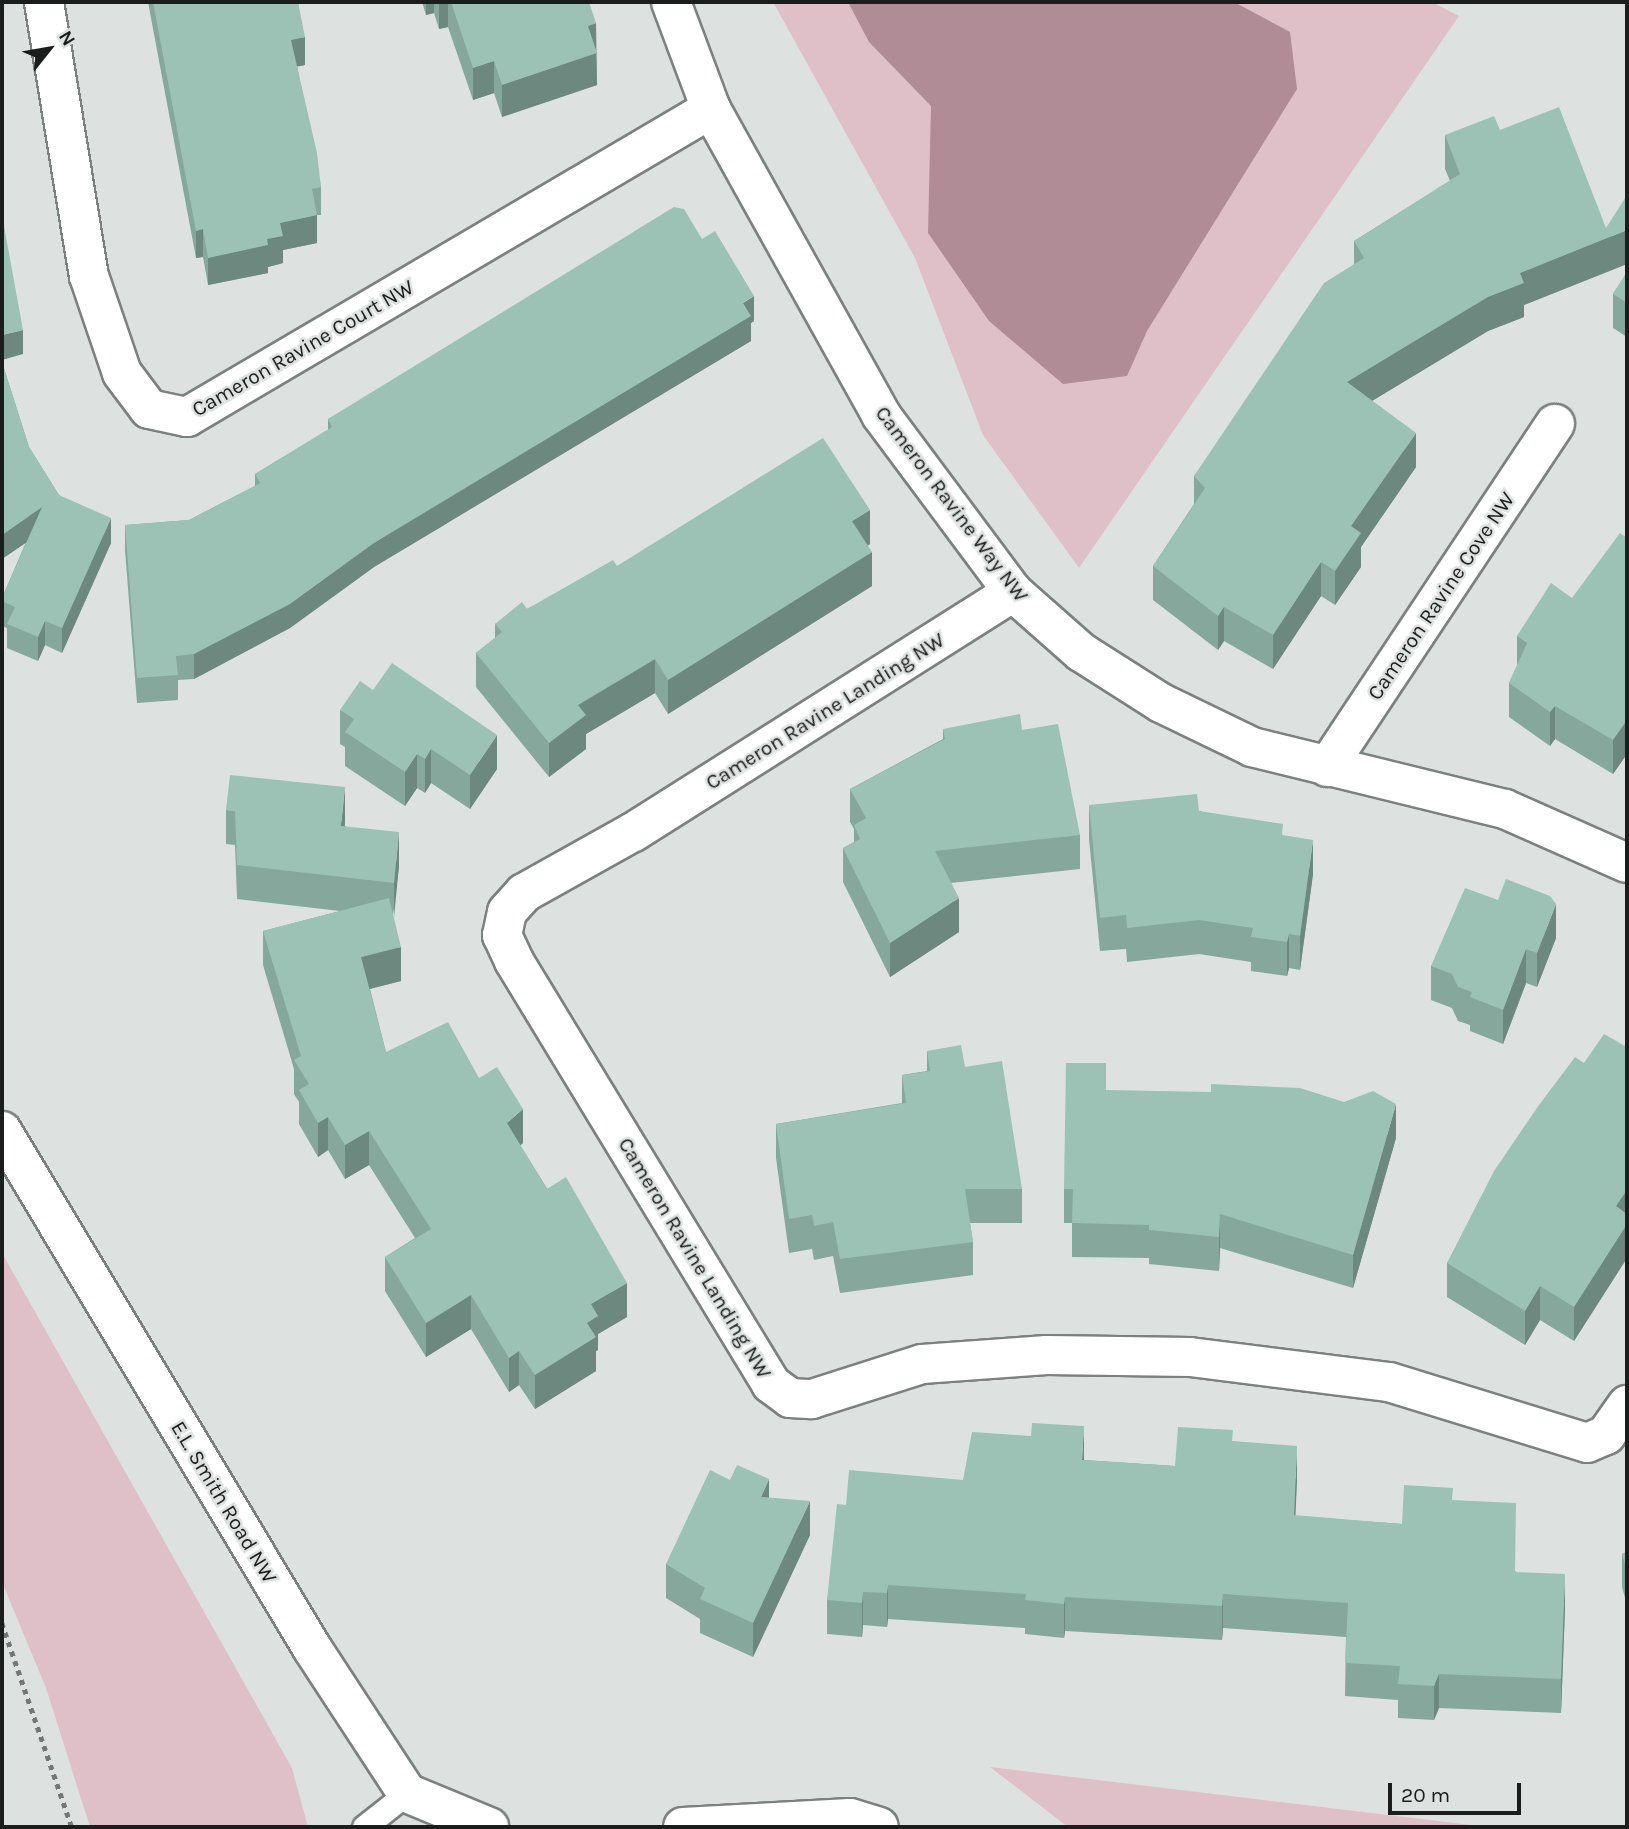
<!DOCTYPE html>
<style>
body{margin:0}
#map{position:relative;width:1629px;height:1829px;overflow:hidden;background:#dde2e0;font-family:Karla,sans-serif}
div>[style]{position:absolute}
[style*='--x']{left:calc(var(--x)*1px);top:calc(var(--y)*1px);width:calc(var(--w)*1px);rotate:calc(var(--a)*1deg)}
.green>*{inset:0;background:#dfc0c9}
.water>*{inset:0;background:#b08c97}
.path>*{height:4.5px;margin-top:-2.25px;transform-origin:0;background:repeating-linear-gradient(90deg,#737775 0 5px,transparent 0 10px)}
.roads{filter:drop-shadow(2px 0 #7c817f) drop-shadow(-2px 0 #7c817f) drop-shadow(0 2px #7c817f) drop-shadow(0 -2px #7c817f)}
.lane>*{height:23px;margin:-11.5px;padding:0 11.5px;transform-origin:11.5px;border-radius:11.5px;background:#fff}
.street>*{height:38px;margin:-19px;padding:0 19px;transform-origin:19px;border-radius:19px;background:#fff}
.secondary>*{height:38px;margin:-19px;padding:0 19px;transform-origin:19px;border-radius:19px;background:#fff}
.wall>*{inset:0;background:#85a79c}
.shaded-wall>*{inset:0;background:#6c887f}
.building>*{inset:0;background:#9bc2b5}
span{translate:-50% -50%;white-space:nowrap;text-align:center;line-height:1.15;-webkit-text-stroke:5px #dde2e0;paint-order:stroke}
.street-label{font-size:21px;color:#1b1d1c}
.frame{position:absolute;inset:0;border:4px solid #1b1d1c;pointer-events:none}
.north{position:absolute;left:14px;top:14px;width:70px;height:70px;-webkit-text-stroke:5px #dde2e0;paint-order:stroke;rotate:59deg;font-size:19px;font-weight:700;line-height:28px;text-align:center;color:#1b1d1c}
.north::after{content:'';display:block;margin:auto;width:24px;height:32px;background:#1b1d1c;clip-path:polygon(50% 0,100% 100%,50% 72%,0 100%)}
.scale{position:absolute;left:1388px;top:1783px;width:133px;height:32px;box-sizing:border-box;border:4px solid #1b1d1c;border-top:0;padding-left:9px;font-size:21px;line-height:24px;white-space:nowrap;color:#1b1d1c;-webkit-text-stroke:5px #dde2e0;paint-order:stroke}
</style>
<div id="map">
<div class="green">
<i style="clip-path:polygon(773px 2px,1432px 2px,1459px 16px,1079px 568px,983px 435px,915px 258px)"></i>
<i style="clip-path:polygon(2px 1253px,292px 1768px,308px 1827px,90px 1827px,46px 1688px,2px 1582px)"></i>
<i style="clip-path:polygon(990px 1767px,1488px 1827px,1068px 1827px)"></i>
</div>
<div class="water">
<i style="clip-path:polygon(848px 2px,1234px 2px,1290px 32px,1297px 89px,1147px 331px,1127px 376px,1063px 384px,989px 321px,928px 233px,931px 106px,869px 42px)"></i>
</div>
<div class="path">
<i style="--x:2;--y:1623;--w:216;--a:71.1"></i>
</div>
<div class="roads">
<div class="lane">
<i style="--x:364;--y:1827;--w:55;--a:-38.3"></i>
</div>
<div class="street">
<i style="--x:44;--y:2;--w:278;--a:80.7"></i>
<i style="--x:89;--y:276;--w:102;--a:71.2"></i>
<i style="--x:122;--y:373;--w:45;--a:53.1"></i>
<i style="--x:149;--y:409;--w:39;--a:12"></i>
<i style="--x:187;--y:417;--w:608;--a:-30.45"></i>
<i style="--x:671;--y:2;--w:114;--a:69.5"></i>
<i style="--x:711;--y:109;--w:350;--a:60.9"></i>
<i style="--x:881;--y:415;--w:221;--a:53.3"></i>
<i style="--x:1013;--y:592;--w:91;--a:41.4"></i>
<i style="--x:1081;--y:652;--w:95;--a:32.5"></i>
<i style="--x:1161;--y:703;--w:101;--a:25.8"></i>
<i style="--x:1252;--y:747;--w:260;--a:13.8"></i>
<i style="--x:1505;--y:809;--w:133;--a:23.9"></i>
<i style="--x:1013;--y:592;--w:449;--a:147.7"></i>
<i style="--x:633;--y:832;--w:125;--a:150.8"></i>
<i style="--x:524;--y:893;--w:25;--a:132"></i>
<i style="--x:507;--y:912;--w:24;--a:102"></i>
<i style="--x:502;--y:935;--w:29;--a:65"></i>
<i style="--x:514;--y:961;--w:495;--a:58.7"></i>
<i style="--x:771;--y:1384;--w:24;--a:36"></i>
<i style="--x:790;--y:1398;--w:22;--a:3"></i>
<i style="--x:812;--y:1399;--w:115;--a:-17.7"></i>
<i style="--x:922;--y:1364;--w:125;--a:-4.1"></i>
<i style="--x:1047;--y:1355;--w:143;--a:0.8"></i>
<i style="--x:1190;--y:1357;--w:201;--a:7.2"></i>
<i style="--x:1389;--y:1382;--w:207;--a:17.1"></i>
<i style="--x:1587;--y:1443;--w:21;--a:-23"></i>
<i style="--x:1606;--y:1435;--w:37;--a:-55"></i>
<i style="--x:1327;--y:767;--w:412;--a:-56.4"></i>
</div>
<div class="secondary">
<i style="--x:2;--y:1131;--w:603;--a:59.05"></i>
<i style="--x:312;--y:1648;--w:173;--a:56.8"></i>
<i style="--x:407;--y:1793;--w:89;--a:22.5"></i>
<i style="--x:683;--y:1827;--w:167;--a:-3.1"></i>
<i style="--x:850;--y:1818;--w:30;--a:17"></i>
</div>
</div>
<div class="wall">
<i style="clip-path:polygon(148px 2px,298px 2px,305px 65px,297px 66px,321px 187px,321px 215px,317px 215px,317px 243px,283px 250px,283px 263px,268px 267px,268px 273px,208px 285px,203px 257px,196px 258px)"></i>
<i style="clip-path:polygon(422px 2px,589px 2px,596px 51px,597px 85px,502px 117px,494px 93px,473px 100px,448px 27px,439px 29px,434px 13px,426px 15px)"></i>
<i style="clip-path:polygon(1500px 130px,1606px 228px,1627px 264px,1524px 305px,1524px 317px,1488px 331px,1372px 401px,1416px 467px,1361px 547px,1361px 567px,1335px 605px,1321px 596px,1273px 669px,1224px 641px,1218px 650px,1153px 600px,1153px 566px,1194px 504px,1194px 476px,1354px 265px,1354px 241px,1450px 181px,1445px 169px,1445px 135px)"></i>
<i style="clip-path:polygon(702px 239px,754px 321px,751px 323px,751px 341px,374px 567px,290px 628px,194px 679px,178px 680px,178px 700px,137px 703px,125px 550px,125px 525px,189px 520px,255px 486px,255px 474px,328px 430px,328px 419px)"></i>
<i style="clip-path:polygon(1627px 272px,1627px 337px,1613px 328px,1613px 294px)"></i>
<i style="clip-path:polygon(2px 362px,29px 447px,59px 495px,111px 543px,62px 653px,45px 645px,38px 661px,7px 648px,7px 628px,2px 626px,2px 598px,26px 542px,2px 559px)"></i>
<i style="clip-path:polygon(1627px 538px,1627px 754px,1613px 774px,1555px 739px,1550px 746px,1509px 717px,1509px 683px,1517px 666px,1517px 636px,1572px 598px)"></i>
<i style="clip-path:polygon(870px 544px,867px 546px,872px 586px,668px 714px,655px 693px,586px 734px,586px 749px,549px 777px,476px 687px,476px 653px,495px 638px,495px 624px,617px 566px)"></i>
<i style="clip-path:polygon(340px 710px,497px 769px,470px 809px,431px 783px,425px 793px,417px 788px,405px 806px,345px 766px,345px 747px,340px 744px)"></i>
<i style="clip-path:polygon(943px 729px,1022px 730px,1080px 835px,1080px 869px,951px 883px,959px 932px,890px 977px,843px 882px,843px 848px,854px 842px,854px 829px,850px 822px,850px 789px,943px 739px)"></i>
<i style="clip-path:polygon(1089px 805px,1199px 811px,1283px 835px,1313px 874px,1300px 970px,1289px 968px,1287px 976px,1251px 971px,1251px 962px,1199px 954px,1127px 962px,1126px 949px,1100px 951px,1089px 839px)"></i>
<i style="clip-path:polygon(226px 810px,345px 821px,345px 826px,399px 866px,393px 916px,401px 981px,370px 989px,386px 1052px,479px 1078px,523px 1143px,520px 1145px,627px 1317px,598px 1334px,598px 1350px,596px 1351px,596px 1371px,535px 1409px,519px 1385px,509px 1392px,471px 1329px,426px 1357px,385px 1291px,385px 1257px,415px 1238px,369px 1165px,345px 1179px,328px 1150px,318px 1157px,299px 1124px,299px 1102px,294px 1094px,294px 1069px,263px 965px,263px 931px,340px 911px,237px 899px,235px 845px,226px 844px)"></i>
<i style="clip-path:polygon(1498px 900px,1556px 938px,1537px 987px,1526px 983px,1503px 1044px,1470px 1031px,1470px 1025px,1458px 1021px,1452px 1008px,1431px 1000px,1431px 966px)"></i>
<i style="clip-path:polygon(1627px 1047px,1627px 1258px,1574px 1341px,1540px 1320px,1525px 1345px,1447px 1297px,1447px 1263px,1584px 1063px)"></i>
<i style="clip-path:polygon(927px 1051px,965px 1067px,1022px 1189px,1022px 1223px,970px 1223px,973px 1242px,973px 1275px,840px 1293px,833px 1256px,814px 1260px,812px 1249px,789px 1253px,776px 1158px,776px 1124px,902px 1103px,902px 1075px,927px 1071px)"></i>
<i style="clip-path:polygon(1106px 1090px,1396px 1138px,1353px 1288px,1220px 1248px,1219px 1271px,1149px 1264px,1149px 1258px,1072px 1257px,1072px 1223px,1064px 1223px,1064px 1189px)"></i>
<i style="clip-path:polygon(1233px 1441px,1297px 1480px,1295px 1516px,1402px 1524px,1453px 1500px,1516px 1572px,1565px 1608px,1561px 1713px,1439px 1708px,1434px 1720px,1398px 1718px,1398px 1700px,1345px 1696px,1346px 1637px,1223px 1628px,1222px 1640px,1065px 1631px,1064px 1638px,1025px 1634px,1025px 1628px,888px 1619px,887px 1627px,863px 1625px,862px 1637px,827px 1634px,827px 1600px,846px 1505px,963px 1480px,1084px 1460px,1175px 1466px)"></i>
<i style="clip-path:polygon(769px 1498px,810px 1535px,753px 1657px,700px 1633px,700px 1619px,666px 1598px,666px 1564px)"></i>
<i style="clip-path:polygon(1627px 1552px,1627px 1605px,1622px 1587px,1622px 1554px)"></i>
</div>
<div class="shaded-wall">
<i style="clip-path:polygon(426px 2px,434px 2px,434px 13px,426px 15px)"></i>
<i style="clip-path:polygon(439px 2px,448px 2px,448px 27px,439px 29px)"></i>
<i style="clip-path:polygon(596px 23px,597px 85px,502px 117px,502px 85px,588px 26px)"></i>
<i style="clip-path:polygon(305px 37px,305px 65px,291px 68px,291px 40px)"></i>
<i style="clip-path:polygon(494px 61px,494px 93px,473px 100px,473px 68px)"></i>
<i style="clip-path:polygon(317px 215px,317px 243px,283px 250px,283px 263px,268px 267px,268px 273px,208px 285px,208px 258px,280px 223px)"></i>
<i style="clip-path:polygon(203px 229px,203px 257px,196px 258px,196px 231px)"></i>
<i style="clip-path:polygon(1627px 230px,1627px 264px,1524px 305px,1524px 317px,1488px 331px,1347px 416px,1347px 382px,1520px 273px)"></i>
<i style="clip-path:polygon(754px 296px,754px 321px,751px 323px,751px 341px,374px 567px,290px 628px,194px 679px,194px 654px,374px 543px)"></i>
<i style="clip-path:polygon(23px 330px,23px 354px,2px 360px,2px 335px)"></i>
<i style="clip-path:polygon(1416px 433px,1416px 467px,1361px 547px,1361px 567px,1335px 605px,1335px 571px,1351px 526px)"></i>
<i style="clip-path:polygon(42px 507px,42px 532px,2px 559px,2px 535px)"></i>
<i style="clip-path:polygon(870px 510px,870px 544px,852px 555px,852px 521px)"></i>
<i style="clip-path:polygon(111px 518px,111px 543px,62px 653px,62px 628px)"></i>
<i style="clip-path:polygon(872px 552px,872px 586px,668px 714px,668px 680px)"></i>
<i style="clip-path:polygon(1321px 562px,1321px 596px,1273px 669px,1273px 635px)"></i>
<i style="clip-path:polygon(1224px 607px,1224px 641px,1218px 650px,1218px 616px)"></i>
<i style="clip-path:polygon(45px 621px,45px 645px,38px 661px,38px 637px)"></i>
<i style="clip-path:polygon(655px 659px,655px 693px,586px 734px,586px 749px,549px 777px,549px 743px,578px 705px)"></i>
<i style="clip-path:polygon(1555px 706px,1555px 739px,1550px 746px,1550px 712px)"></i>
<i style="clip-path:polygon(1627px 720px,1627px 754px,1613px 774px,1613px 740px)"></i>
<i style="clip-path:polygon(497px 735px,497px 769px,470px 809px,470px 775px)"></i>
<i style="clip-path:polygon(431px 749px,431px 783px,425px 793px,425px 759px)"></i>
<i style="clip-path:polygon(417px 754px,417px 788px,405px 806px,405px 772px)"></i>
<i style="clip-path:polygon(345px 787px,345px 821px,341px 860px,341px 826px)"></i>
<i style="clip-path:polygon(399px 832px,399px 866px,394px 917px,394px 883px)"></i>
<i style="clip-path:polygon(1313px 840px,1313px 874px,1300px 970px,1300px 936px)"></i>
<i style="clip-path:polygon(959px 898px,959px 932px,890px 977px,890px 943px)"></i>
<i style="clip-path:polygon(1556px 904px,1556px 938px,1537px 987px,1537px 953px)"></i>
<i style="clip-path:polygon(1289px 934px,1289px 968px,1287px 976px,1287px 942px)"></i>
<i style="clip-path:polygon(401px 947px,401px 981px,361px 991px,361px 957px)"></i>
<i style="clip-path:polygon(1526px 949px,1526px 983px,1503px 1044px,1503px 1010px)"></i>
<i style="clip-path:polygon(1396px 1104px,1396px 1138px,1353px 1288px,1353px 1255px)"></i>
<i style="clip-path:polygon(523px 1109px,523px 1143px,507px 1157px,507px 1123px)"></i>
<i style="clip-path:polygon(328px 1117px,328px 1150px,318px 1157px,318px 1123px)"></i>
<i style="clip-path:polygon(369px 1131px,369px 1165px,345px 1179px,345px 1145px)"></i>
<i style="clip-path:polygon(1627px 1190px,1627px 1224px,1616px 1206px)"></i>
<i style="clip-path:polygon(1220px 1214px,1220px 1248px,1219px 1271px,1219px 1237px)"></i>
<i style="clip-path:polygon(1627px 1224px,1627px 1258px,1574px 1341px,1574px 1307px)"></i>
<i style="clip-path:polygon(627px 1283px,627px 1317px,598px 1334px,598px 1350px,596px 1351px,596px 1371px,535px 1409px,535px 1375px,587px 1323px,591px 1304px)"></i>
<i style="clip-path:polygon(1540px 1286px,1540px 1320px,1525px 1345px,1525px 1311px)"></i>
<i style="clip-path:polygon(471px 1295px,471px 1329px,426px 1357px,426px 1323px)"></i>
<i style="clip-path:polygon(519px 1351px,519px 1385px,509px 1392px,509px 1358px)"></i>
<i style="clip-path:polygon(1084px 1426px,1084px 1460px,1082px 1460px)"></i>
<i style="clip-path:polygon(1297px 1446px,1297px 1480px,1294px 1549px,1294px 1515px)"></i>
<i style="clip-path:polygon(769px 1479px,769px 1513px,761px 1497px)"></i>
<i style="clip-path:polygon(810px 1501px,810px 1535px,753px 1657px,753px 1623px)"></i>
<i style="clip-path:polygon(1565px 1574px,1565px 1608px,1561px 1713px,1561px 1679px)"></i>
<i style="clip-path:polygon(888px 1585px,888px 1619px,887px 1627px,887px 1593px)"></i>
<i style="clip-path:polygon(863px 1592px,863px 1625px,862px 1637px,862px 1603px)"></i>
<i style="clip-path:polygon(1223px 1594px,1223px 1628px,1222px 1640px,1222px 1606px)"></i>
<i style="clip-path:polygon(1065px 1597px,1065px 1631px,1064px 1638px,1064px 1604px)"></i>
<i style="clip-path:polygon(1439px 1674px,1439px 1708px,1434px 1720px,1434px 1686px)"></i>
</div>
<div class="building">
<i style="clip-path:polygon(153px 2px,298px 2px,305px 37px,291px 40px,317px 153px,321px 187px,312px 189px,317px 215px,280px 223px,283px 236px,267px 239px,268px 245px,208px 258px,203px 229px,196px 231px)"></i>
<i style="clip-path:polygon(451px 2px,589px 2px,596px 23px,588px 26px,597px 53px,502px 85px,494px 61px,473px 68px)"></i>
<i style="clip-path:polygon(1559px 107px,1606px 228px,1627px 195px,1627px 230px,1520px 273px,1524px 283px,1488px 297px,1347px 382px,1416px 433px,1351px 526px,1361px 533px,1335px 571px,1321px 562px,1273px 635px,1224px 607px,1218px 616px,1153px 566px,1205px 488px,1194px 476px,1324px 283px,1364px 258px,1354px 241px,1460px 174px,1445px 135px,1494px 116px,1500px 130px)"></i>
<i style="clip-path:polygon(674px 207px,684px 209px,702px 239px,715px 231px,754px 296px,743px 303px,751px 316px,374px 543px,290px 604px,194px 654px,176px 656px,178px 675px,137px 678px,125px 525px,189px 520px,260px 483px,255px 474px,332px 427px,328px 419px)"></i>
<i style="clip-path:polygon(2px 215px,23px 330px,2px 335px)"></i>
<i style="clip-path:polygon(1627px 272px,1627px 303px,1613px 294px)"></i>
<i style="clip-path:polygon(2px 362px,29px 447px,59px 495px,111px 518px,62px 628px,45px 621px,38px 637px,7px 624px,15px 607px,2px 601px,2px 598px,42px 507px,2px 535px)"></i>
<i style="clip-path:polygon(823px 438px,870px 510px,852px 521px,872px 552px,668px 680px,655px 659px,578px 705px,586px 715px,549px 743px,476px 653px,502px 632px,495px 624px,522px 602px,527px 609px,613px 560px,617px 566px)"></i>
<i style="clip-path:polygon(1620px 533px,1627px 538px,1627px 720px,1613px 740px,1555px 706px,1550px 712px,1509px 683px,1527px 643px,1517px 636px,1551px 583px,1572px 598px)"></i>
<i style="clip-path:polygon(392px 663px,497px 735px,470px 775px,431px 749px,425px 759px,417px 754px,405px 772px,345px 732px,354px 719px,340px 710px,360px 681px,373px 690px)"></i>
<i style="clip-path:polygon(1020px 714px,1022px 730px,1058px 724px,1080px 835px,935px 851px,959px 898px,890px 943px,843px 848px,860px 839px,854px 825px,866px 818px,850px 789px,945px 739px,943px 729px)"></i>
<i style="clip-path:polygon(230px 775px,345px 787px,341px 826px,399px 832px,394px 883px,237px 865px,235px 811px,226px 810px)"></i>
<i style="clip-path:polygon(1197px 794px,1199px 811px,1283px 824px,1282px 835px,1313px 840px,1300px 936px,1289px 934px,1287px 942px,1251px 937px,1253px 928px,1199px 920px,1127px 928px,1126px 915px,1100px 918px,1089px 805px)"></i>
<i style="clip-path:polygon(1506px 879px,1550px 896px,1556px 904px,1537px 953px,1526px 949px,1503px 1010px,1470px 997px,1472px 992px,1458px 987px,1452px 974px,1431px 966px,1465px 888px,1498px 900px)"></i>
<i style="clip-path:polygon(389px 898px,401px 947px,361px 957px,386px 1052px,448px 1022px,479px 1078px,497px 1067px,523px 1109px,507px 1123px,547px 1189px,566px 1177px,627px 1283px,591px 1304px,598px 1316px,587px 1323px,596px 1337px,535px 1375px,519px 1351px,509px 1358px,471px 1295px,426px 1323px,385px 1257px,431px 1229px,369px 1131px,345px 1145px,328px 1117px,318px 1123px,299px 1090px,309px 1084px,294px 1060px,301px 1056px,263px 931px)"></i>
<i style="clip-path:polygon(1604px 1034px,1627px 1047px,1627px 1190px,1616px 1206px,1627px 1214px,1627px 1224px,1574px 1307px,1540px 1286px,1525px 1311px,1447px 1263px,1494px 1171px,1539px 1105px,1575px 1057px,1584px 1063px)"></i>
<i style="clip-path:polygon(961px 1045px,965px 1067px,1002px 1061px,1022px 1189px,965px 1189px,973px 1242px,840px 1259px,833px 1222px,814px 1226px,812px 1215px,789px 1219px,776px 1124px,906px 1103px,902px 1075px,930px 1071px,927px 1051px)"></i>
<i style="clip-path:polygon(1066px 1063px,1106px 1063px,1106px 1090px,1211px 1092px,1211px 1084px,1300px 1088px,1344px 1102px,1373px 1091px,1396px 1104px,1353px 1255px,1220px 1214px,1219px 1237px,1149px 1230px,1149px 1225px,1072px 1223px,1073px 1189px,1064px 1189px)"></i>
<i style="clip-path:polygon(1032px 1423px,1084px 1426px,1082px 1460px,1175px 1466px,1178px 1427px,1233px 1430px,1232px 1441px,1297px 1446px,1294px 1515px,1402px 1524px,1404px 1485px,1453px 1488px,1452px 1500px,1516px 1503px,1515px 1572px,1565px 1574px,1561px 1679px,1439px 1674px,1434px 1686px,1398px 1684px,1400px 1666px,1345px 1663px,1348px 1603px,1223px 1594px,1222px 1606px,1065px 1597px,1064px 1604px,1025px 1600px,1026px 1594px,888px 1585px,887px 1593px,863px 1592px,862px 1603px,827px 1600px,837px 1504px,846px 1505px,849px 1470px,963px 1480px,972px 1432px,1031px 1436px)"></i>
<i style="clip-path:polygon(737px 1465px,769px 1479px,761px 1497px,810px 1501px,753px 1623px,700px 1599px,705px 1588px,666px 1564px,710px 1470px,730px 1480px)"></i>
<i style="clip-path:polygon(1627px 1552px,1627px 1571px,1622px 1554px)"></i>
</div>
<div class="street-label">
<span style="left:303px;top:348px;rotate:-30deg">Cameron Ravine Court NW</span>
<span style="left:952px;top:504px;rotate:53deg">Cameron Ravine Way NW</span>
<span style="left:1441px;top:596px;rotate:-56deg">Cameron Ravine Cove NW</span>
<span style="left:825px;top:711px;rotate:-32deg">Cameron Ravine Landing NW</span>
<span style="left:695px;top:1258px;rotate:59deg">Cameron Ravine Landing NW</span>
<span style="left:224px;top:1502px;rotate:59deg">E.L. Smith Road NW</span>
</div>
<div class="frame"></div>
<div class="north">N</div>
<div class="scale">20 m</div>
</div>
